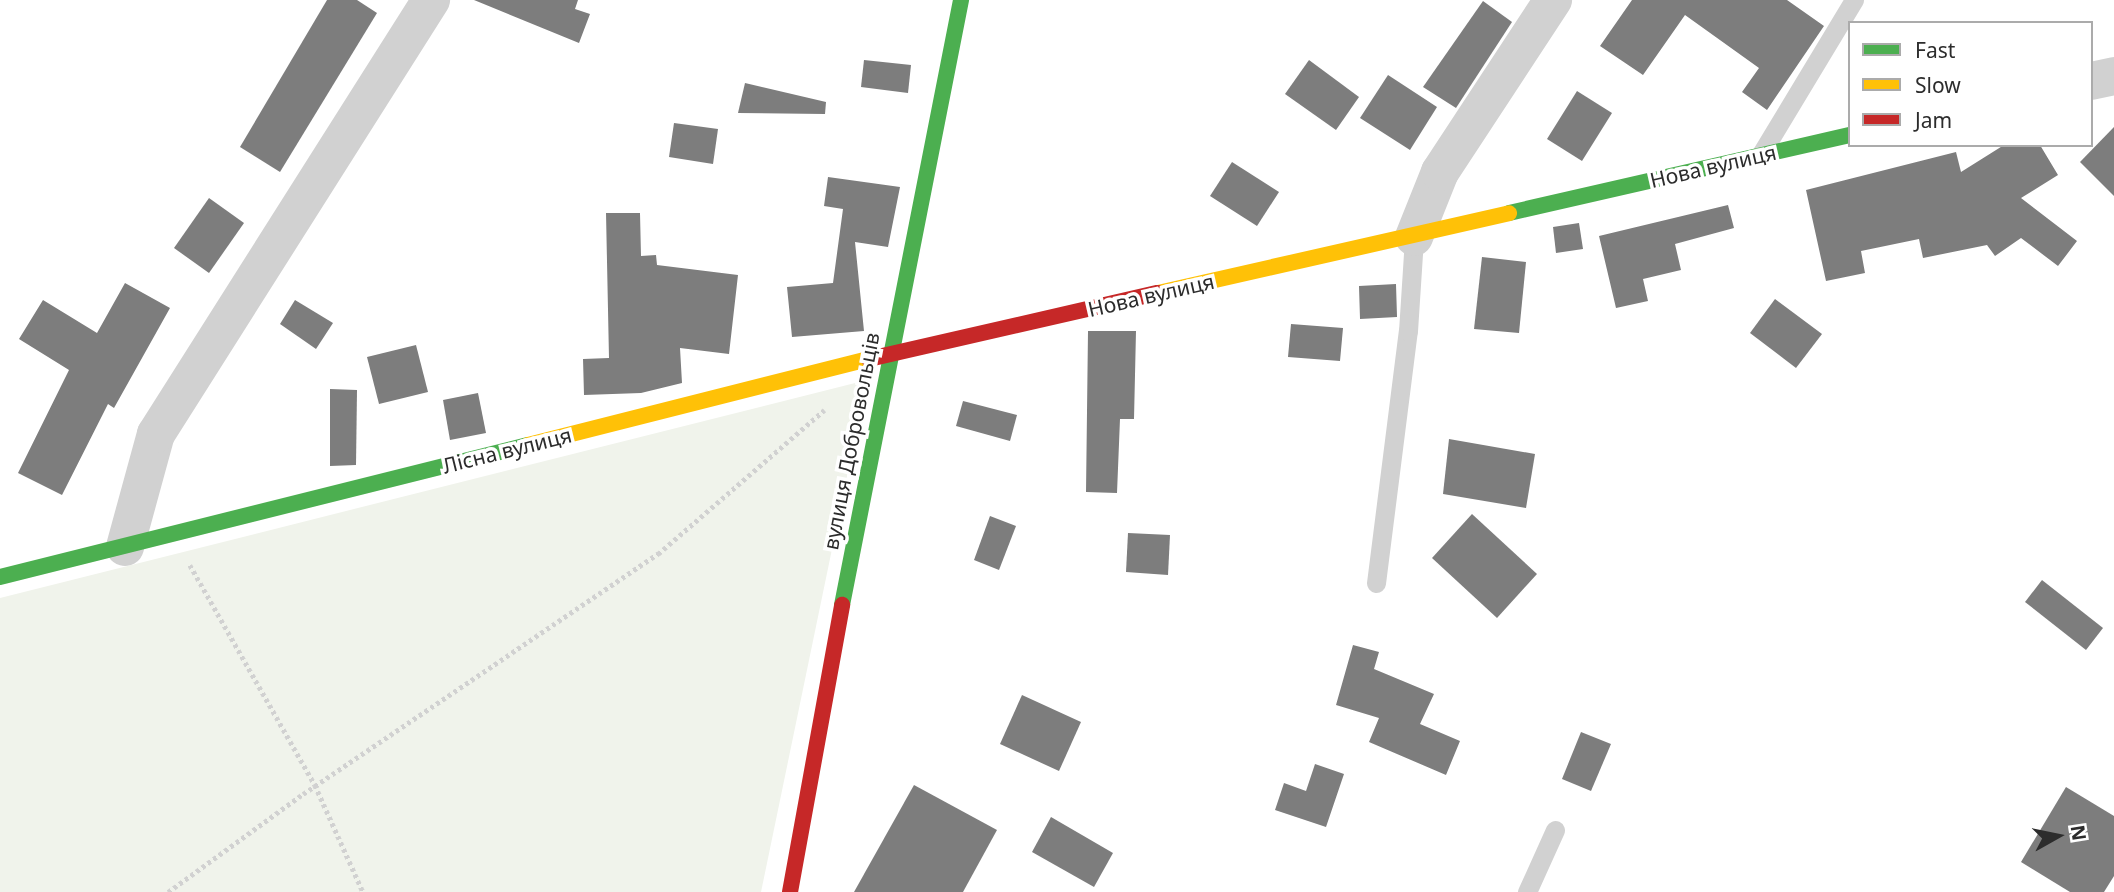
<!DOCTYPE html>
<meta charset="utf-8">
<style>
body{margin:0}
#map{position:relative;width:2114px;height:892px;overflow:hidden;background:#fff;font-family:"Noto Sans",sans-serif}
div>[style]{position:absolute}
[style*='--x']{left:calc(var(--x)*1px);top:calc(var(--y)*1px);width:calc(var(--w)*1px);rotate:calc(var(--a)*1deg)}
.green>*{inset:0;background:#f0f3eb}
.building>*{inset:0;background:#7d7d7d}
.path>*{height:4.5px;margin-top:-2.25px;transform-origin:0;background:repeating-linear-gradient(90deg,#d1d1d1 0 3.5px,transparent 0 7px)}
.lane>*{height:19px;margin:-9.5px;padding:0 9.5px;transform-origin:9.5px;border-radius:9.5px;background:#d1d1d1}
.street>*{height:38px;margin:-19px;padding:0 19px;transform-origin:19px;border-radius:19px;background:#d1d1d1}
.fast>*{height:16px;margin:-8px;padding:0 8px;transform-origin:8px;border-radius:8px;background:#4caf50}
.slow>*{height:16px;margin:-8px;padding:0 8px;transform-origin:8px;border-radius:8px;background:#ffc107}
.jam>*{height:16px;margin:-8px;padding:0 8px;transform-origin:8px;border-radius:8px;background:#c62828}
span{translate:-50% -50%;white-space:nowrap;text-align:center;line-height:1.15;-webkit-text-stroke:7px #fff;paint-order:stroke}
.street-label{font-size:21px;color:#2c2c2c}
.legend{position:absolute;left:1848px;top:21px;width:245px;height:126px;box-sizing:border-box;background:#fff;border:2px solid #ababab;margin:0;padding:9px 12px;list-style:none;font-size:21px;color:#2c2c2c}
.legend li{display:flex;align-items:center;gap:14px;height:35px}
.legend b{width:35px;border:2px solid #ababab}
.north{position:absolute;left:2023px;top:801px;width:70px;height:70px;-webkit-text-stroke:5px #fff;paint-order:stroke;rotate:81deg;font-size:19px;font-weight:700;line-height:28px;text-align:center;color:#2c2c2c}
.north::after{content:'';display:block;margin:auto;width:24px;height:32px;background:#2c2c2c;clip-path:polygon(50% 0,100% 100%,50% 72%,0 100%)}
</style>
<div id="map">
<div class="green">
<i style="clip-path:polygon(867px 380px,761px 892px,0 892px,0 598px)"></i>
</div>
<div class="building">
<i style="clip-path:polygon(327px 0,357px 0,377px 13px,280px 172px,240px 147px)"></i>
<i style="clip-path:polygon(474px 0,578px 0,575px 9px,590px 14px,579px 43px)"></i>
<i style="clip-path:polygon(1632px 0,1787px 0,1824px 26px,1767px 110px,1742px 92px,1759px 68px,1685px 15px,1643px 75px,1600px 46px)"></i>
<i style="clip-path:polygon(1483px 1px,1512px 22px,1456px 108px,1423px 87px)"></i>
<i style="clip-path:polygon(864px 60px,911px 65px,908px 93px,861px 87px)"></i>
<i style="clip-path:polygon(1309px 60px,1359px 97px,1336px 130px,1285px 94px)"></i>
<i style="clip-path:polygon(1388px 75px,1437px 107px,1410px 150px,1360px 118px)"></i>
<i style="clip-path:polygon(745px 83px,826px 102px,825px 114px,738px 113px)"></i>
<i style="clip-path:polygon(1577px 91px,1612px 113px,1582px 161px,1547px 139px)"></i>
<i style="clip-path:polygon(674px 123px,718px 129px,713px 164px,669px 157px)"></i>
<i style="clip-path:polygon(2114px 127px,2114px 196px,2080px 162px)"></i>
<i style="clip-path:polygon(2004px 145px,2040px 145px,2058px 175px,2021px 198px,2077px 241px,2058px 266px,2021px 238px,1995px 256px,1987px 245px,1923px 258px,1919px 239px,1861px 251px,1865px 273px,1826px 281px,1806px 190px,1956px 152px,1961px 172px)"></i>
<i style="clip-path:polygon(1232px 162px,1279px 192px,1257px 226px,1210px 196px)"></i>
<i style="clip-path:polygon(828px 177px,900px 187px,888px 247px,855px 242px,864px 331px,792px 337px,787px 287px,833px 283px,843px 209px,824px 206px)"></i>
<i style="clip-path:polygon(209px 198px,244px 223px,209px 273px,174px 248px)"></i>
<i style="clip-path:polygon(1728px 205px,1734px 228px,1675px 244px,1681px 270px,1643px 279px,1648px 301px,1616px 308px,1599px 236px)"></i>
<i style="clip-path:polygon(606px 213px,640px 213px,641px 256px,656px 255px,657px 265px,738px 275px,729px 354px,680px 348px,682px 383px,641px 393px,584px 395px,583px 359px,609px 358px)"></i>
<i style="clip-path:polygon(1579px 223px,1583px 249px,1556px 253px,1553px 227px)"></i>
<i style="clip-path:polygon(1482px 257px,1526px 262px,1519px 333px,1474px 329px)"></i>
<i style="clip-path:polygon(125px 283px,170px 308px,114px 408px,108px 404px,62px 495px,18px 473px,69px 370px,19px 339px,43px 300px,97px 333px)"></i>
<i style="clip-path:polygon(1396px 284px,1397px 317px,1360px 319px,1359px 286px)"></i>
<i style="clip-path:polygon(1775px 299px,1822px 334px,1796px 368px,1750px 333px)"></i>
<i style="clip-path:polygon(295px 300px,333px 323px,316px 349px,280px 324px)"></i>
<i style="clip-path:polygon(1291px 324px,1343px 328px,1340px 361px,1288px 357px)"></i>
<i style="clip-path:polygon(1088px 331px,1136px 331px,1134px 419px,1120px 419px,1117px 493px,1086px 492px)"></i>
<i style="clip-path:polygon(416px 345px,428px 392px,379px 404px,367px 357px)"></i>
<i style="clip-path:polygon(330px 389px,357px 390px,356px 465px,330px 466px)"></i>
<i style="clip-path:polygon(478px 393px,486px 433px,450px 440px,443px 400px)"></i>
<i style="clip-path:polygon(963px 401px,1017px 415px,1010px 441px,956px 426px)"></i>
<i style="clip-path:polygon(1449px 439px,1535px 454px,1526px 508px,1443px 494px)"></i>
<i style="clip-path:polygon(1472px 514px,1537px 574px,1497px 618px,1432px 558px)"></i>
<i style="clip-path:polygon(990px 516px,1016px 526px,999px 570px,974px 560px)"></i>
<i style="clip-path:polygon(1128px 533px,1170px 535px,1168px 575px,1126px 572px)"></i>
<i style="clip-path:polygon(2042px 580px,2103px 628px,2086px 650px,2025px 602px)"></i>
<i style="clip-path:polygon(1353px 645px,1379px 652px,1374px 669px,1434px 694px,1420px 724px,1460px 741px,1446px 775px,1369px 742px,1379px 718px,1336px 705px)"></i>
<i style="clip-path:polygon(1022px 695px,1081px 722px,1059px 771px,1000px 744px)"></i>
<i style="clip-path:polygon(1581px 732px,1611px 744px,1591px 791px,1562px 779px)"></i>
<i style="clip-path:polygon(1315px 764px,1344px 774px,1326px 827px,1275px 810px,1284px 783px,1306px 791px)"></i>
<i style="clip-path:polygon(914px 785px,997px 830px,963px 892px,854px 892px)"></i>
<i style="clip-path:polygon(2066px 787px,2114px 816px,2114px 876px,2104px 892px,2070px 892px,2021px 862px)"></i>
<i style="clip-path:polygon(1051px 817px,1113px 853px,1094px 887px,1032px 852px)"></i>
</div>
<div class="path">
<i style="--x:190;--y:565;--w:253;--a:60.4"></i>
<i style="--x:315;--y:785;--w:117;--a:65.8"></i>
<i style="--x:168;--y:892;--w:167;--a:-36"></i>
<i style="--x:303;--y:794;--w:429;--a:-34.1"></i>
<i style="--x:658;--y:554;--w:220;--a:-40.9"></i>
</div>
<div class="lane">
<i style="--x:1761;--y:154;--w:180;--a:-58.9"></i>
<i style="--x:1376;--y:583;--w:254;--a:-82.8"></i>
<i style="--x:1408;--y:331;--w:94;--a:-86.3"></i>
<i style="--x:1527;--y:892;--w:68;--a:-65.7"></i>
</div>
<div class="street">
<i style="--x:2091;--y:81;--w:24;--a:-12"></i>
<i style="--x:1414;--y:237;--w:70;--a:-68.2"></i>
<i style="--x:1440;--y:172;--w:206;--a:-56.7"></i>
<i style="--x:125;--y:547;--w:117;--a:-74.7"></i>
<i style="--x:156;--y:434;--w:514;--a:-57.64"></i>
</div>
<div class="fast">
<i style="--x:1509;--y:213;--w:350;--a:-12.9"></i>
<i style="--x:0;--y:577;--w:544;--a:-14.04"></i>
<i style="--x:842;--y:605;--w:617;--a:-78.87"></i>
</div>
<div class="slow">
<i style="--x:1158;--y:293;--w:360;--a:-12.8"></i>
<i style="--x:528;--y:445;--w:352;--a:-14.2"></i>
</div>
<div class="jam">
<i style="--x:869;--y:359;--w:296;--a:-12.9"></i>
<i style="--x:790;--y:892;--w:292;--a:-79.7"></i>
</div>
<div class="street-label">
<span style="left:1713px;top:166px;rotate:-13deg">Нова вулиця</span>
<span style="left:1151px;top:295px;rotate:-13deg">Нова вулиця</span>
<span style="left:851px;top:441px;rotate:-79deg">вулиця Добровольців</span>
<span style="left:507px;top:450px;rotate:-14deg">Лісна вулиця</span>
</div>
<ul class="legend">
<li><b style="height:9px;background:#4caf50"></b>Fast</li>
<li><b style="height:9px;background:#ffc107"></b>Slow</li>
<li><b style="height:9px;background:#c62828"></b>Jam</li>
</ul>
<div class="north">N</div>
</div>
